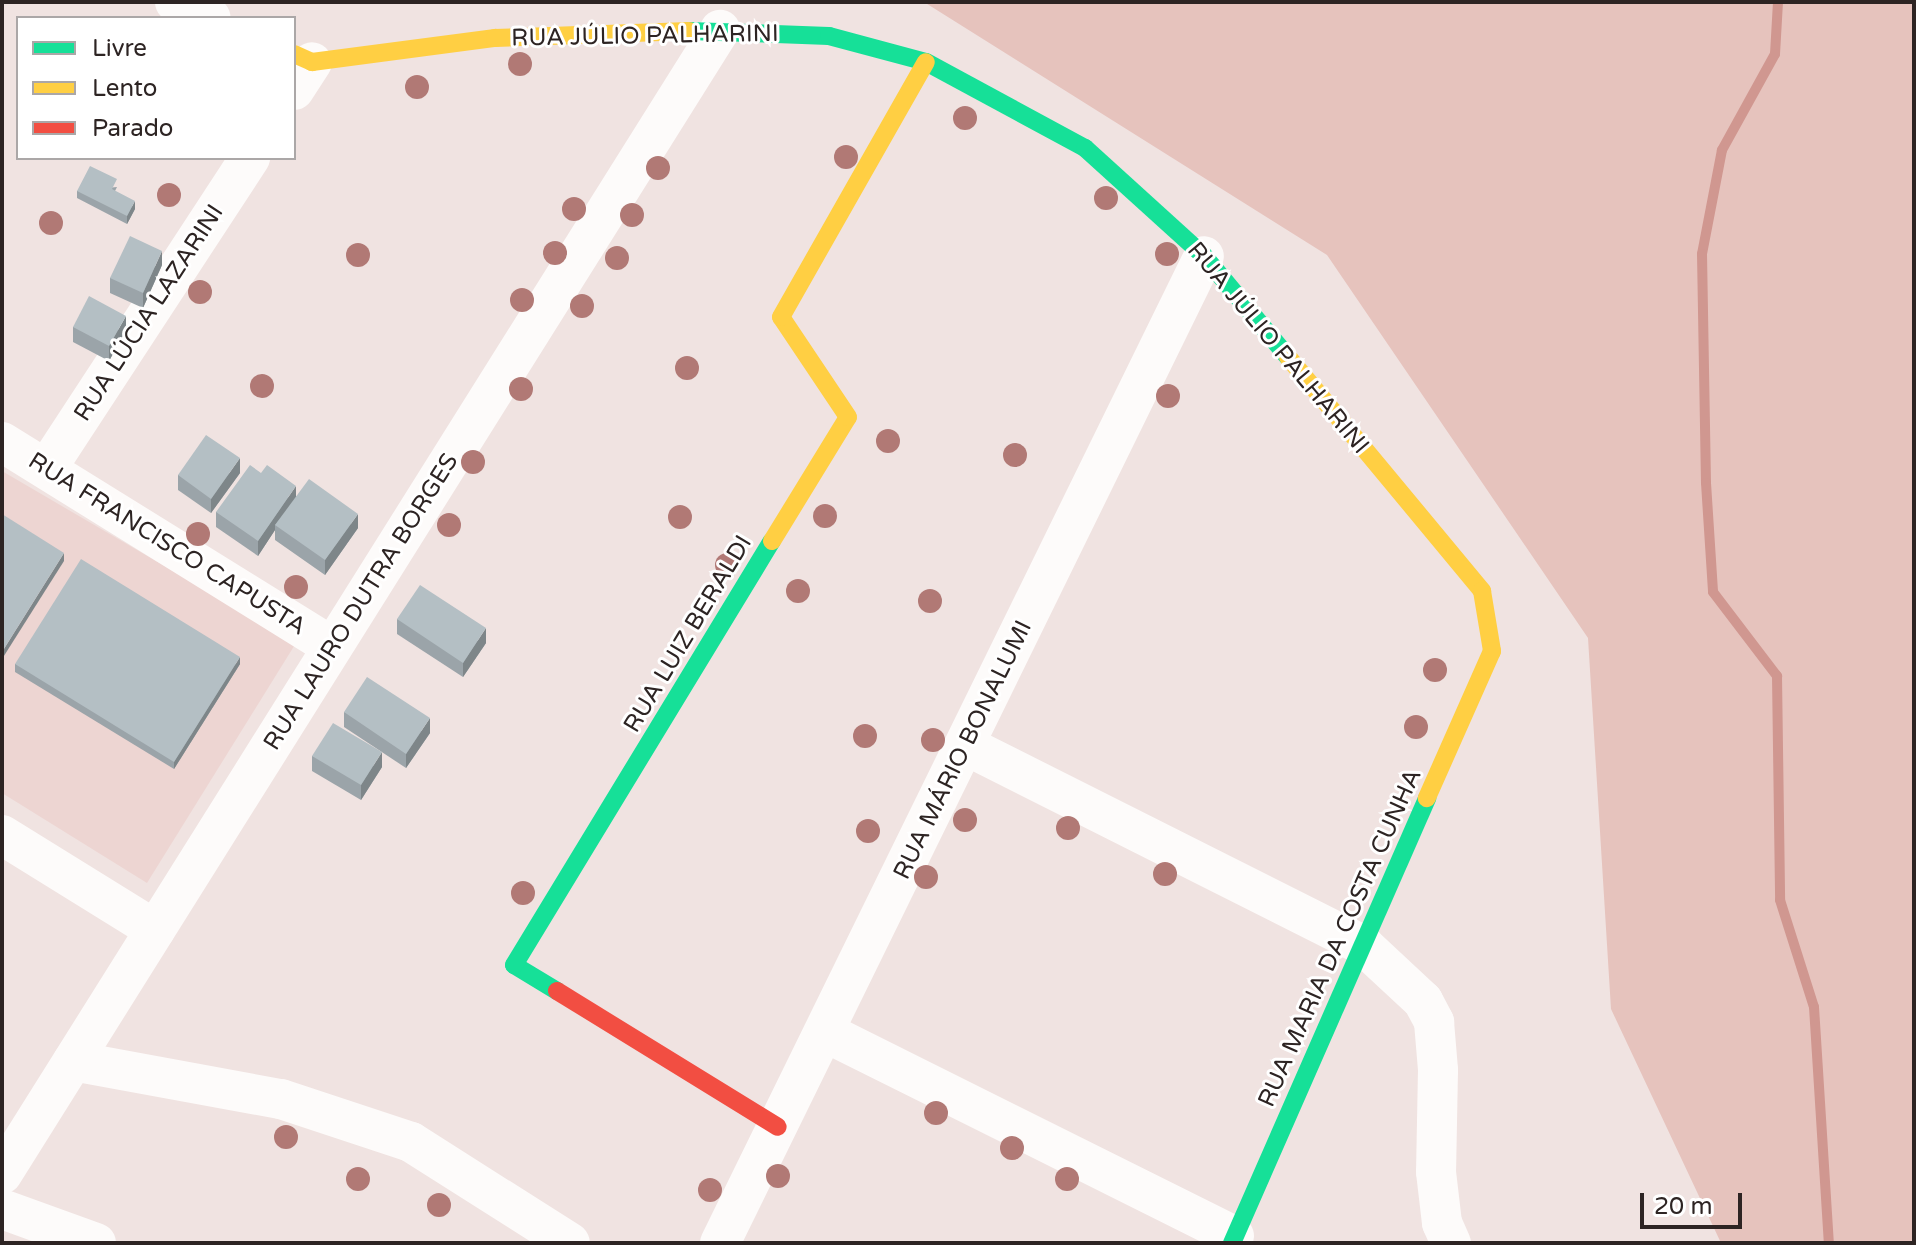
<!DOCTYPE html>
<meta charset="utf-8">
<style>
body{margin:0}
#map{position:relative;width:1916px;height:1245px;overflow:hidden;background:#f0e3e1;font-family:"Varela Round",sans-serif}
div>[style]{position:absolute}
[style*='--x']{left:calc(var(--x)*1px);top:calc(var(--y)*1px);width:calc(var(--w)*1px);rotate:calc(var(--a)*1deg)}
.built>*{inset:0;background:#edd5d2}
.green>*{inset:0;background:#e6c3bd}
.stream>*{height:10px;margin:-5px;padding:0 5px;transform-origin:5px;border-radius:5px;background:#d09790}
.street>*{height:40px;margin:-20px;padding:0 20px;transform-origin:20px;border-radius:20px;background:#fdfbfa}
.fast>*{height:18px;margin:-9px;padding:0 9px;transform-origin:9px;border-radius:9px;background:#16e098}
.slow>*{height:18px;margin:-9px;padding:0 9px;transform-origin:9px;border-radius:9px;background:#ffcf43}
.jam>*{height:18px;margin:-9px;padding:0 9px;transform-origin:9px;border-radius:9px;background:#f24e42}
.trees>*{width:24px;height:24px;margin:-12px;border-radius:50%;background:#b17975}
.wall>*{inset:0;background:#9ba4a9}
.shaded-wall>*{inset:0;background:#7e8689}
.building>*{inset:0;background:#b4bfc4}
span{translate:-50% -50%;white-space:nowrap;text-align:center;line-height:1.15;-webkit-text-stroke:6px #fff;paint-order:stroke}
.street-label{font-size:24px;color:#2d2423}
.frame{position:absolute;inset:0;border:4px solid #2d2423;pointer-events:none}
.legend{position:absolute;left:16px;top:16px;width:280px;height:144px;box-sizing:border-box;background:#fff;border:2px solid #aba7a7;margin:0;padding:10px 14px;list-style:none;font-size:24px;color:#2d2423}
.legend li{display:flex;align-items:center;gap:16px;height:40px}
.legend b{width:40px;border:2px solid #aba7a7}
.scale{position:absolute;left:1640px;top:1193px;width:102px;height:36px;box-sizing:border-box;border:4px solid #2d2423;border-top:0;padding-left:10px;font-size:24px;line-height:28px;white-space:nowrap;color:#2d2423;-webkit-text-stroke:6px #fff;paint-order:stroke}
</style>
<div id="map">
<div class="built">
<i style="clip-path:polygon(2px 471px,296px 643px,147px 883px,2px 793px)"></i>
</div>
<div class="green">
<i style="clip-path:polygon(924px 2px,1914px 2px,1914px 1243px,1721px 1243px,1611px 1009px,1588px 638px,1327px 255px)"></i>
</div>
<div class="stream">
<i style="--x:1778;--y:2;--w:52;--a:93.3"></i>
<i style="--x:1775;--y:54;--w:110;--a:118.9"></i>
<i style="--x:1722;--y:150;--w:106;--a:100.9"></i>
<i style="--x:1702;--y:254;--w:229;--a:89"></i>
<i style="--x:1706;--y:483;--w:109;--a:86.3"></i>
<i style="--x:1713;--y:592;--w:106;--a:52.7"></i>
<i style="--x:1777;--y:676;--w:224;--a:89.2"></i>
<i style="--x:1780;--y:900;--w:112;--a:72.4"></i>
<i style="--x:1814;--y:1007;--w:236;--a:86.4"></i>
</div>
<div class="street">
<i style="--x:175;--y:2;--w:39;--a:24"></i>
<i style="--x:294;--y:90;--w:33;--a:-57"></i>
<i style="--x:2;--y:442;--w:388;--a:31.8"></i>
<i style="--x:47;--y:468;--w:371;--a:-56.8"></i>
<i style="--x:965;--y:745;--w:447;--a:26.7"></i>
<i style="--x:1364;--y:946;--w:81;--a:43"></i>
<i style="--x:1423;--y:1001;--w:24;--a:62"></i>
<i style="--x:1434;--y:1022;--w:48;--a:85.2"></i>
<i style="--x:1438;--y:1070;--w:102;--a:91.1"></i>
<i style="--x:1436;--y:1172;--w:51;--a:83.3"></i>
<i style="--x:1442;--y:1223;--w:22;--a:66"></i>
<i style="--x:2;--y:835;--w:180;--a:31.8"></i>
<i style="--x:825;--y:1032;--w:457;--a:26.5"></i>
<i style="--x:73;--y:1061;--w:211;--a:10.4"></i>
<i style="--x:281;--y:1099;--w:137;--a:18.3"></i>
<i style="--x:411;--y:1142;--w:188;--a:32.4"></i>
<i style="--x:2;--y:1174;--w:1351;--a:-57.89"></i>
<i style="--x:2;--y:1209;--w:100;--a:19.9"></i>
<i style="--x:720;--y:1243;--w:1099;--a:-63.88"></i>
</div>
<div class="fast">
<i style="--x:689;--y:31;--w:140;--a:2"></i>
<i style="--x:829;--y:36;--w:100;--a:15"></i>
<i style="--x:926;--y:62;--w:181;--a:28.4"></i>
<i style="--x:1085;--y:148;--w:161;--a:42.2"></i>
<i style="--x:1204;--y:256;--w:131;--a:50.3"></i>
<i style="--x:557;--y:991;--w:50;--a:-148.8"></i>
<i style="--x:514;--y:965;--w:496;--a:-58.7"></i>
<i style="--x:1232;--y:1243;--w:486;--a:-66.3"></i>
</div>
<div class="slow">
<i style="--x:294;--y:54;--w:20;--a:24"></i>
<i style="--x:312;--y:62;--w:185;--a:-7.5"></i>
<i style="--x:495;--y:38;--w:194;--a:-2.1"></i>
<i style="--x:1288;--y:357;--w:304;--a:50.3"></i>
<i style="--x:1482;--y:591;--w:61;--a:80.5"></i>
<i style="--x:1492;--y:651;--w:161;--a:113.9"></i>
<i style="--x:772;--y:541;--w:145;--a:-58.5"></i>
<i style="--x:848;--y:417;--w:120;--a:-123.8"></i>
<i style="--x:781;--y:317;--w:293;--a:-60.4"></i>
</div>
<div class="jam">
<i style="--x:557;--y:991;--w:259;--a:31.6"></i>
</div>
<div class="trees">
<i style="left:520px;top:64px"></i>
<i style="left:417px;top:87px"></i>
<i style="left:965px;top:118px"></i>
<i style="left:846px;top:157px"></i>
<i style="left:658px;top:168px"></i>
<i style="left:169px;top:195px"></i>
<i style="left:1106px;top:198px"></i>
<i style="left:574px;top:209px"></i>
<i style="left:632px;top:215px"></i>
<i style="left:51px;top:223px"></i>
<i style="left:555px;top:253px"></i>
<i style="left:1167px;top:254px"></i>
<i style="left:358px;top:255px"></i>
<i style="left:617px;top:258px"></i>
<i style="left:200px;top:292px"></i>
<i style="left:522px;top:300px"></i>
<i style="left:582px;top:306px"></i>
<i style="left:687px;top:368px"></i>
<i style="left:262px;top:386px"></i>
<i style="left:521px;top:389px"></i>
<i style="left:1168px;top:396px"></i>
<i style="left:888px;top:441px"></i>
<i style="left:1015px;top:455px"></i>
<i style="left:473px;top:462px"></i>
<i style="left:825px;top:516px"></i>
<i style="left:680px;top:517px"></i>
<i style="left:449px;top:525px"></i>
<i style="left:198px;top:534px"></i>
<i style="left:727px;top:565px"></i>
<i style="left:296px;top:587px"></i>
<i style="left:798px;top:591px"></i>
<i style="left:930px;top:601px"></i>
<i style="left:1435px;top:670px"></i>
<i style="left:1416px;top:727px"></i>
<i style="left:865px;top:736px"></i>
<i style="left:933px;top:740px"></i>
<i style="left:965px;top:820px"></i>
<i style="left:1068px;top:828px"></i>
<i style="left:868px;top:831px"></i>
<i style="left:1165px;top:874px"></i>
<i style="left:926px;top:877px"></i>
<i style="left:523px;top:893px"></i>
<i style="left:936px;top:1113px"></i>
<i style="left:286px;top:1137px"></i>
<i style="left:1012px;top:1148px"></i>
<i style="left:778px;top:1176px"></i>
<i style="left:358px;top:1179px"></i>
<i style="left:1067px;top:1179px"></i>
<i style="left:710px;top:1190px"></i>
<i style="left:439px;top:1205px"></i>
</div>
<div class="wall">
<i style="clip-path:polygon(117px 187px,115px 191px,135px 209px,127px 224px,77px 198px,77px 191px)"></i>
<i style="clip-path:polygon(162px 265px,143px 308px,110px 293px,110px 278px)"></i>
<i style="clip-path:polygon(73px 327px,126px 330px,109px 361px,73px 342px)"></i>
<i style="clip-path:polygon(240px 473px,211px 513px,178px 490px,178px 475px)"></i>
<i style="clip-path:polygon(296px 496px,358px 528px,325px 575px,275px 540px,275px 530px,258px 556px,216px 527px,216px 512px)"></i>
<i style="clip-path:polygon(397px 619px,486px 643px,463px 677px,397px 634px)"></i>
<i style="clip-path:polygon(15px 664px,240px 664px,174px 769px,15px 672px)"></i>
<i style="clip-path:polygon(344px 712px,430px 733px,406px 768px,344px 727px)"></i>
<i style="clip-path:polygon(312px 756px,382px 767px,361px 800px,312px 771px)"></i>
</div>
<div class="shaded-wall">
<i style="clip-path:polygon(135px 201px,135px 209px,127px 224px,127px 216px)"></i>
<i style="clip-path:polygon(162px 251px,162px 265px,143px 308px,143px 293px)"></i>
<i style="clip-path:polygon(126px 316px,126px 330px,109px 361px,109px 346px)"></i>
<i style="clip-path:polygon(240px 458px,240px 473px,211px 513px,211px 499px)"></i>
<i style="clip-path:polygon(296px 486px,296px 500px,275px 525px,275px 530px,258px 556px,258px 541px)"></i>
<i style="clip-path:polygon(358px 514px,358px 528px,325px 575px,325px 560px)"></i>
<i style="clip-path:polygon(64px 553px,64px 561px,2px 659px,2px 652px)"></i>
<i style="clip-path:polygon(486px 628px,486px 643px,463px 677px,463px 663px)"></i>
<i style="clip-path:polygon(240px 657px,240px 664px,174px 769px,174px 762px)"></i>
<i style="clip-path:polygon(430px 718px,430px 733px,406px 768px,406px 754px)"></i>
<i style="clip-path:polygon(382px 752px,382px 767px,361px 800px,361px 785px)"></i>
</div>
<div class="building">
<i style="clip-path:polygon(90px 166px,117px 179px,112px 189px,135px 201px,127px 216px,77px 191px)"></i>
<i style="clip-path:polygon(130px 236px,162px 251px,143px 293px,110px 278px)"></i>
<i style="clip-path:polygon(89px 296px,126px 316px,109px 346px,73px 327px)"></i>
<i style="clip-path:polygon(206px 435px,240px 458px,211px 499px,178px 475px)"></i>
<i style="clip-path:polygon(250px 465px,261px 473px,267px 465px,296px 486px,258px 541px,216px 512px)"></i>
<i style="clip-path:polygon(309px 479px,358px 514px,325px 560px,275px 525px)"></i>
<i style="clip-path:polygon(2px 514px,64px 553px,2px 652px)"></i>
<i style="clip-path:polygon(81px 559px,240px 657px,174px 762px,15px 664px)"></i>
<i style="clip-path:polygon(420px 585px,486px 628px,463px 663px,397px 619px)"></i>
<i style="clip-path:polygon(367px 677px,430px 718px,406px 754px,344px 712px)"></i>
<i style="clip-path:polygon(333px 723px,382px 752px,361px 785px,312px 756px)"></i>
</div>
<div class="street-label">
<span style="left:645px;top:36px;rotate:-1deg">RUA JÚLIO PALHARINI</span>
<span style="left:149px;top:313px;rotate:-57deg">RUA LÚCIA LAZARINI</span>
<span style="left:1278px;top:348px;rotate:50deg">RUA JÚLIO PALHARINI</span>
<span style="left:167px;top:544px;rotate:32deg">RUA FRANCISCO CAPUSTA</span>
<span style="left:361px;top:602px;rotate:-58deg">RUA LAURO DUTRA BORGES</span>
<span style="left:688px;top:634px;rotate:-59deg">RUA LUIZ BERALDI</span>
<span style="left:963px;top:750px;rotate:-64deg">RUA MÁRIO BONALUMI</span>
<span style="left:1340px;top:938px;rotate:-66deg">RUA MARIA DA COSTA CUNHA</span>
</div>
<div class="frame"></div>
<ul class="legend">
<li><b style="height:10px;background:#16e098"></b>Livre</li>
<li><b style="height:10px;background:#ffcf43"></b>Lento</li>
<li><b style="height:10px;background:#f24e42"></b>Parado</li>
</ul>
<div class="scale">20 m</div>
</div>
